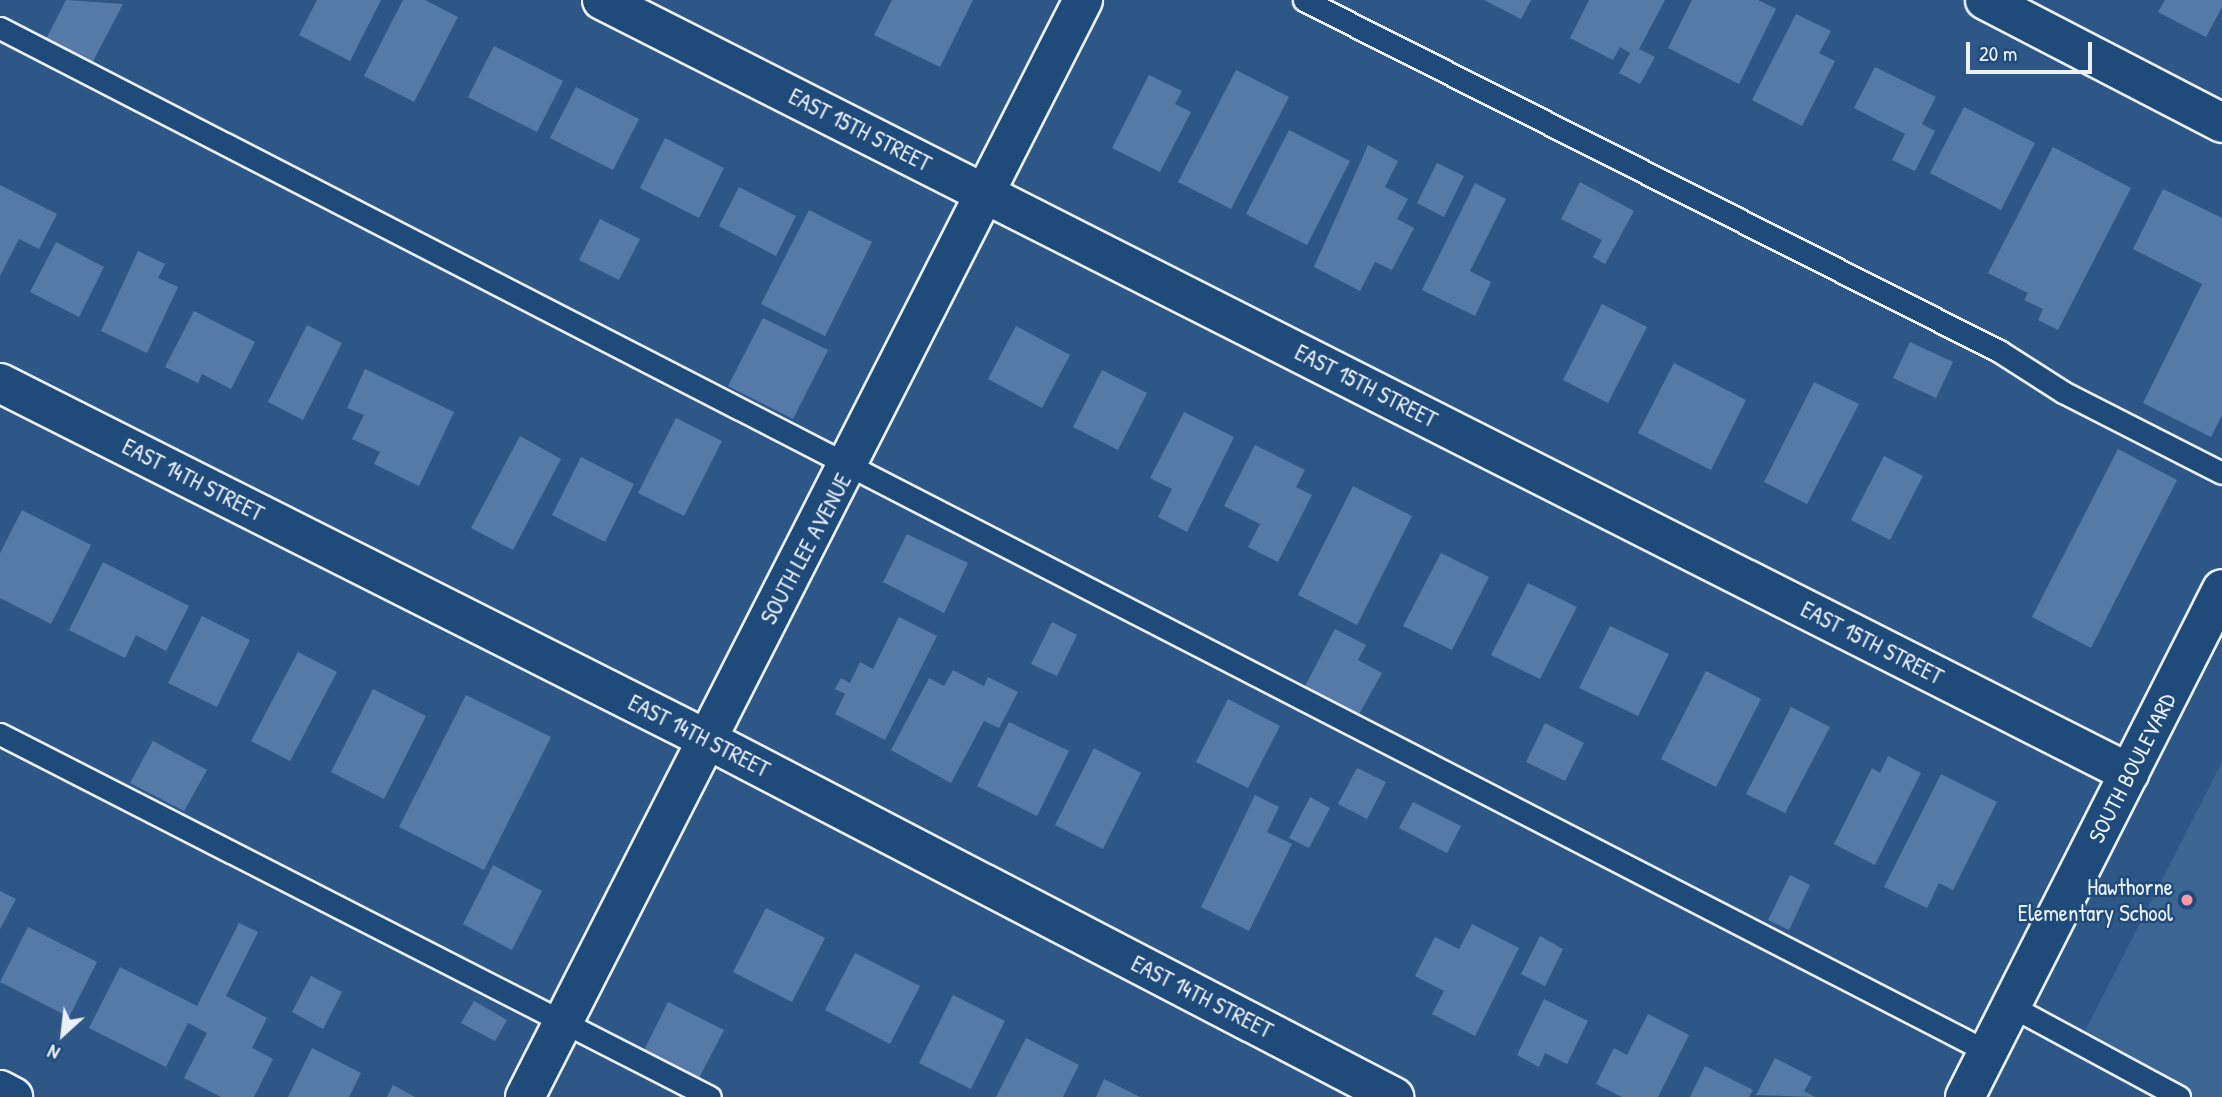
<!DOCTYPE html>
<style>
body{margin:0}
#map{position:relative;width:2222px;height:1097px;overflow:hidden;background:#2e5787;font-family:"Patrick Hand",sans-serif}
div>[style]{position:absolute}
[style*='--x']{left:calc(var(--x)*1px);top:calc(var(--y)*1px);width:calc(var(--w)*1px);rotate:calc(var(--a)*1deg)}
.built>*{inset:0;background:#3d6593}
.building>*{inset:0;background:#567aa7}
.roads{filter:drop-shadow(2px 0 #e8f1f8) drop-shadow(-2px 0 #e8f1f8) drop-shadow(0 2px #e8f1f8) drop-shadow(0 -2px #e8f1f8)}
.lane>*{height:21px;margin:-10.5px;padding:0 10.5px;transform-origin:10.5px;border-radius:10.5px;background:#1f4a7a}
.street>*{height:38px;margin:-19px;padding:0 19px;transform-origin:19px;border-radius:19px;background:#1f4a7a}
.secondary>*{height:38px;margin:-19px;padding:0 19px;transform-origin:19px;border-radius:19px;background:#1f4a7a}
.dots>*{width:19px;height:19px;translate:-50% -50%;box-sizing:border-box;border:4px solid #1f4a7a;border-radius:50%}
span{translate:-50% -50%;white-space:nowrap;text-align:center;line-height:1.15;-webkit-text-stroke:5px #1f4a7a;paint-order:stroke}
.street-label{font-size:23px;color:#e8f1f8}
.poi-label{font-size:23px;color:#e8f1f8}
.right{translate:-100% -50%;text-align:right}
.north{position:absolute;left:28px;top:999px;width:70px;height:70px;-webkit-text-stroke:5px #1f4a7a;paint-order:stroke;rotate:207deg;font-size:19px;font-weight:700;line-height:28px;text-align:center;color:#e8f1f8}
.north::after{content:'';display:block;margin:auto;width:24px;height:32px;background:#e8f1f8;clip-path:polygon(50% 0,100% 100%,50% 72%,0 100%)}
.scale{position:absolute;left:1966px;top:42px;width:126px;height:32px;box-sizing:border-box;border:4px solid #e8f1f8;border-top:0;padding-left:9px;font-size:21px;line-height:24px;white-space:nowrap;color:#e8f1f8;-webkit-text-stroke:5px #1f4a7a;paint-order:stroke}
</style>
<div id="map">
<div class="built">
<i style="clip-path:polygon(2222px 762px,2222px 1097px,2191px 1097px,2082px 1037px)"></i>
</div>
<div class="building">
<i style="clip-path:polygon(66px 0,123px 4px,91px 65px,45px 41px)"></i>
<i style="clip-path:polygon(317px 0,381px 0,350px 61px,299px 35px)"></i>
<i style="clip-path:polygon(403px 0,425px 0,458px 17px,414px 102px,364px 76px)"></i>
<i style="clip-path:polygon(892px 0,973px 0,940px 67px,874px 35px)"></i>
<i style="clip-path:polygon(1484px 0,1531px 0,1521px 19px)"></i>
<i style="clip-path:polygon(1589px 0,1665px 0,1639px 49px,1655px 57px,1640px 84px,1619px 73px,1630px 53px,1620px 47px,1613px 60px,1570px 38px)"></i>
<i style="clip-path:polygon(1692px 0,1758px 0,1776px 9px,1739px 84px,1668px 48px)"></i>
<i style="clip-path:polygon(2165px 0,2222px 0,2222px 7px,2206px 37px,2158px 12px)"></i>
<i style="clip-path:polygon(1796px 14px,1831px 31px,1819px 53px,1835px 61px,1802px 126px,1752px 100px)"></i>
<i style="clip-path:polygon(494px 46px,563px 81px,537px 132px,468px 97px)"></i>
<i style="clip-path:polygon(1875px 67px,1936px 97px,1922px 124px,1935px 131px,1915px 171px,1892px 160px,1905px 134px,1854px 108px)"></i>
<i style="clip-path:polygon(1236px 70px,1289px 97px,1231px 209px,1178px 182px)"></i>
<i style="clip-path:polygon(1149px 75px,1182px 91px,1175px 104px,1191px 112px,1160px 172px,1112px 148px)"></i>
<i style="clip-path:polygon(576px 87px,639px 119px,613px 170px,550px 138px)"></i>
<i style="clip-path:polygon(1964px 107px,2035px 143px,2001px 210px,1930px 173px)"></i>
<i style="clip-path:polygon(1289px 130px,1350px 161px,1307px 245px,1246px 214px)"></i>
<i style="clip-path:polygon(665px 138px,724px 168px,699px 218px,640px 188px)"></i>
<i style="clip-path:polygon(1368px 145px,1398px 161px,1385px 187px,1408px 199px,1397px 219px,1414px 228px,1392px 270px,1375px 262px,1360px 291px,1314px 267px)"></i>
<i style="clip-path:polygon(2053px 147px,2131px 188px,2058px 330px,2038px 320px,2043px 309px,2024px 300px,2028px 293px,1988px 273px)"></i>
<i style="clip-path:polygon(1437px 163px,1464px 176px,1444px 217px,1417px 203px)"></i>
<i style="clip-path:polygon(1580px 182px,1634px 211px,1605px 264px,1593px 257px,1602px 240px,1561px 219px)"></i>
<i style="clip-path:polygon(1475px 183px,1506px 199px,1470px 271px,1491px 282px,1475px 316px,1422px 290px)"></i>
<i style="clip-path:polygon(0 185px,57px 214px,39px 249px,19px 239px,0 276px)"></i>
<i style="clip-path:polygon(739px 187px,796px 216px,776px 256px,719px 226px)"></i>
<i style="clip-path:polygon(2163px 189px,2222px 218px,2222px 415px,2211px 437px,2143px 403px,2202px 284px,2133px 249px)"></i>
<i style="clip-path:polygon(809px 210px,872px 242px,825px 336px,761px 304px)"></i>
<i style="clip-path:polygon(600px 219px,640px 239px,619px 280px,579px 260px)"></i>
<i style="clip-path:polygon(56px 242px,104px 267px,79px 317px,30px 292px)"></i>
<i style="clip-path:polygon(138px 251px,165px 264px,158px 278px,178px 287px,147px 353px,101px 331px)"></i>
<i style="clip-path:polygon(1602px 304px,1647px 327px,1608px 403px,1563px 380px)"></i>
<i style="clip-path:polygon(194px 311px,255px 342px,231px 389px,202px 374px,198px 383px,165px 367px)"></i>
<i style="clip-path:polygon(763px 318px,828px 350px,793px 419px,728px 386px)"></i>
<i style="clip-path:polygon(307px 325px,342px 343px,303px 420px,268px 402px)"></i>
<i style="clip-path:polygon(1016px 326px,1070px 355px,1042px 408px,988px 379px)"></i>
<i style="clip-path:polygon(1910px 342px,1953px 362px,1936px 398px,1893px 378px)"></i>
<i style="clip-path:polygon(1674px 363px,1746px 400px,1711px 470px,1638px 433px)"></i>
<i style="clip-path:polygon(365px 369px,454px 412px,419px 486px,374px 464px,380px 452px,352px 439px,364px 415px,347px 408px)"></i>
<i style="clip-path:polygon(1102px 370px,1147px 393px,1118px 450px,1073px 427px)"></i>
<i style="clip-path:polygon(1814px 382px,1859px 404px,1807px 504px,1764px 482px)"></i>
<i style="clip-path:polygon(1184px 412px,1234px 437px,1187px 532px,1158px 517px,1172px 489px,1150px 478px)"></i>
<i style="clip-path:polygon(676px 418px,722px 441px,684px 516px,638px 493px)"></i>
<i style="clip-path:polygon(520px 436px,561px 459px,513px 550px,471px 528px)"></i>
<i style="clip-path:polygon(1255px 445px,1305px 470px,1296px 487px,1312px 495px,1278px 562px,1248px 547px,1260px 524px,1224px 506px)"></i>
<i style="clip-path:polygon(2118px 449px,2177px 480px,2091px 648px,2032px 617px)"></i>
<i style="clip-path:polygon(1884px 456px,1923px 476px,1890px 540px,1851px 520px)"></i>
<i style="clip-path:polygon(581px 457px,634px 484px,605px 542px,552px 515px)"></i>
<i style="clip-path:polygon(1353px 486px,1412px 516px,1357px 625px,1298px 595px)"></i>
<i style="clip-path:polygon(22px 510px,91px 545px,51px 624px,0 598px,0 553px)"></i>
<i style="clip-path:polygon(907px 534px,968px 563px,944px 613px,883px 582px)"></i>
<i style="clip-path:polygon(1441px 553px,1489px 577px,1452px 650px,1403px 626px)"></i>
<i style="clip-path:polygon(103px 562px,189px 606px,166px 651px,136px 635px,125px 658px,69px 630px)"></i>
<i style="clip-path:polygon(1528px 583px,1577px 607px,1540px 679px,1491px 655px)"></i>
<i style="clip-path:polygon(202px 616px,250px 640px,217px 707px,168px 683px)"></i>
<i style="clip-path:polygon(899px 617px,937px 636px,885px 740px,835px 714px,845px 694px,835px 689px,841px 678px,850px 683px,860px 662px,873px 669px)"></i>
<i style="clip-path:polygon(1052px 622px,1077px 635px,1057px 676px,1031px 664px)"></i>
<i style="clip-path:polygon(1610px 626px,1669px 654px,1638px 716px,1579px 688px)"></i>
<i style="clip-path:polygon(1335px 629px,1366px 645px,1358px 660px,1382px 673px,1358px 716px,1304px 688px)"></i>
<i style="clip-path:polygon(298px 652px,337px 672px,290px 761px,251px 741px)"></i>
<i style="clip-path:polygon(953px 670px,984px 686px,988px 677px,1018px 692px,999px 728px,984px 721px,951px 783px,891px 750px,929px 678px,944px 686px)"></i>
<i style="clip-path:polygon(1706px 671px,1761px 699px,1716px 787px,1661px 759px)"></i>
<i style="clip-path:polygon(373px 689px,426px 716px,384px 799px,331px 772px)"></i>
<i style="clip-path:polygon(466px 695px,551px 737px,484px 870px,399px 827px)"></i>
<i style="clip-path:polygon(1228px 699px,1280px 726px,1248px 788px,1196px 762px)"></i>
<i style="clip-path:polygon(1791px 707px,1830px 727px,1785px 813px,1746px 794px)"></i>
<i style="clip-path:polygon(1009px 722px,1069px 751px,1037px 816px,977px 786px)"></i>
<i style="clip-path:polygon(1545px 723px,1584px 743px,1565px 781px,1526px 762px)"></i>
<i style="clip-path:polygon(153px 741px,207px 770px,184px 811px,130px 783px)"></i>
<i style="clip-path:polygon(1094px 748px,1141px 773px,1103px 849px,1055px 825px)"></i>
<i style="clip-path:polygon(1888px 756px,1921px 773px,1875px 865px,1834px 844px,1872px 768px,1880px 773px)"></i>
<i style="clip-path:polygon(1357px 768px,1386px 782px,1367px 819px,1338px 804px)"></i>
<i style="clip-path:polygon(1941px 774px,1997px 802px,1953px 890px,1939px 883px,1927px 908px,1884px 887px)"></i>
<i style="clip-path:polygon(1255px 795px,1279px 807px,1267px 832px,1292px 844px,1249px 931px,1201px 907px)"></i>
<i style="clip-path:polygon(1310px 797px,1330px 808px,1309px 848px,1289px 838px)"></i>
<i style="clip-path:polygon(1413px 802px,1461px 826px,1447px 853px,1399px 828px)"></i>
<i style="clip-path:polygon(493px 865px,542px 891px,512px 950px,463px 924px)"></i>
<i style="clip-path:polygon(1790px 875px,1810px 885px,1789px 930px,1768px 920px)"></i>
<i style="clip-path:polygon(0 891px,16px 899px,0 929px)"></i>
<i style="clip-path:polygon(766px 908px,825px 938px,792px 1002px,733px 972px)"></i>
<i style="clip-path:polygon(239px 923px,258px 932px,226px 996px,267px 1018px,252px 1048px,273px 1059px,254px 1097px,221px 1097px,184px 1078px,207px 1033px,188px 1023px,166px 1067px,89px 1028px,120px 967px,197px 1006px)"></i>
<i style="clip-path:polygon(1472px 924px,1519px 948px,1475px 1036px,1432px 1014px,1444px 991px,1415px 976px,1435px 937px,1459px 949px)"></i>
<i style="clip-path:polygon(28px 927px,97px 962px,69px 1017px,0 982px)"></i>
<i style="clip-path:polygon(1540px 936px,1563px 949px,1545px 986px,1521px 974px)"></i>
<i style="clip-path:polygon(855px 953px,920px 986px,890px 1044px,825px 1010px)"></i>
<i style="clip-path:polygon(311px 976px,342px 992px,323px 1029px,292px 1012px)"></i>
<i style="clip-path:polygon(953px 995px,1005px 1021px,971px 1089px,919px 1063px)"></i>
<i style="clip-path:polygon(1544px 999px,1588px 1021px,1567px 1064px,1545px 1053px,1539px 1067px,1517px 1055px)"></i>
<i style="clip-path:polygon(474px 1001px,507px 1020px,495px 1041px,461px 1023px)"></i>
<i style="clip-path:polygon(668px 1002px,724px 1030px,699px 1078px,644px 1050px)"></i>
<i style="clip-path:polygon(1648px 1014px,1689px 1035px,1658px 1097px,1622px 1097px,1596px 1084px,1614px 1048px,1627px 1055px)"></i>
<i style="clip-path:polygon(1026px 1038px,1079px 1065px,1063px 1097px,996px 1097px)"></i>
<i style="clip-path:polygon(312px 1048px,361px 1073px,349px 1097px,288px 1097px)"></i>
<i style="clip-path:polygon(1775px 1058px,1812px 1077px,1804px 1091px,1815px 1097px,1756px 1095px)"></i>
<i style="clip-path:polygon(1705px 1066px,1753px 1090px,1749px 1097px,1690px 1097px)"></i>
<i style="clip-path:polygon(1104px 1079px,1140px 1097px,1096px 1097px)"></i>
<i style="clip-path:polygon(393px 1085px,415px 1097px,387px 1097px)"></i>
</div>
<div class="roads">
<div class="lane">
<i style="--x:1304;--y:0;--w:779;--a:26.8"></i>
<i style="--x:1999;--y:351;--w:76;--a:32.6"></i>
<i style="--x:2063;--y:392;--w:178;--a:27"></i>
<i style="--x:0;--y:28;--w:2236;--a:27.25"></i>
<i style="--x:0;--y:734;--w:797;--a:27.08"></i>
<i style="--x:2011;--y:1006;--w:191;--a:28.4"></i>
</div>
<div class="street">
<i style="--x:602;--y:0;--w:1712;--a:26.85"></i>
<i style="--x:1985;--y:0;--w:267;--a:27.4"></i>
<i style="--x:0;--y:383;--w:791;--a:26.76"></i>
<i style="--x:706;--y:739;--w:776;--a:27.49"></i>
<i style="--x:0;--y:1090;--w:15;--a:28"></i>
<i style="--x:525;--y:1097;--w:1231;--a:-63.04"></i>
</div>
<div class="secondary">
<i style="--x:1965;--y:1097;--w:569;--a:-63.16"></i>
</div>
</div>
<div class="dots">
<i style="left:2187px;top:900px;background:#ff9aa2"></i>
</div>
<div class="street-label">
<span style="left:860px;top:130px;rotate:27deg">EAST 15TH STREET</span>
<span style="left:1366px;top:386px;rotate:27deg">EAST 15TH STREET</span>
<span style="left:193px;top:480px;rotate:27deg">EAST 14TH STREET</span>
<span style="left:806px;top:549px;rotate:-62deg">SOUTH LEE AVENUE</span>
<span style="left:1872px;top:643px;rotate:27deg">EAST 15TH STREET</span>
<span style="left:699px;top:736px;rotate:27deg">EAST 14TH STREET</span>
<span style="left:2132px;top:768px;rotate:-63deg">SOUTH BOULEVARD</span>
<span style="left:1202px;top:997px;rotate:27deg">EAST 14TH STREET</span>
</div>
<div class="poi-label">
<span class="right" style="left:2173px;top:900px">Hawthorne<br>Elementary School</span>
</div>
<div class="north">N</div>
<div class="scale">20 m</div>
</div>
